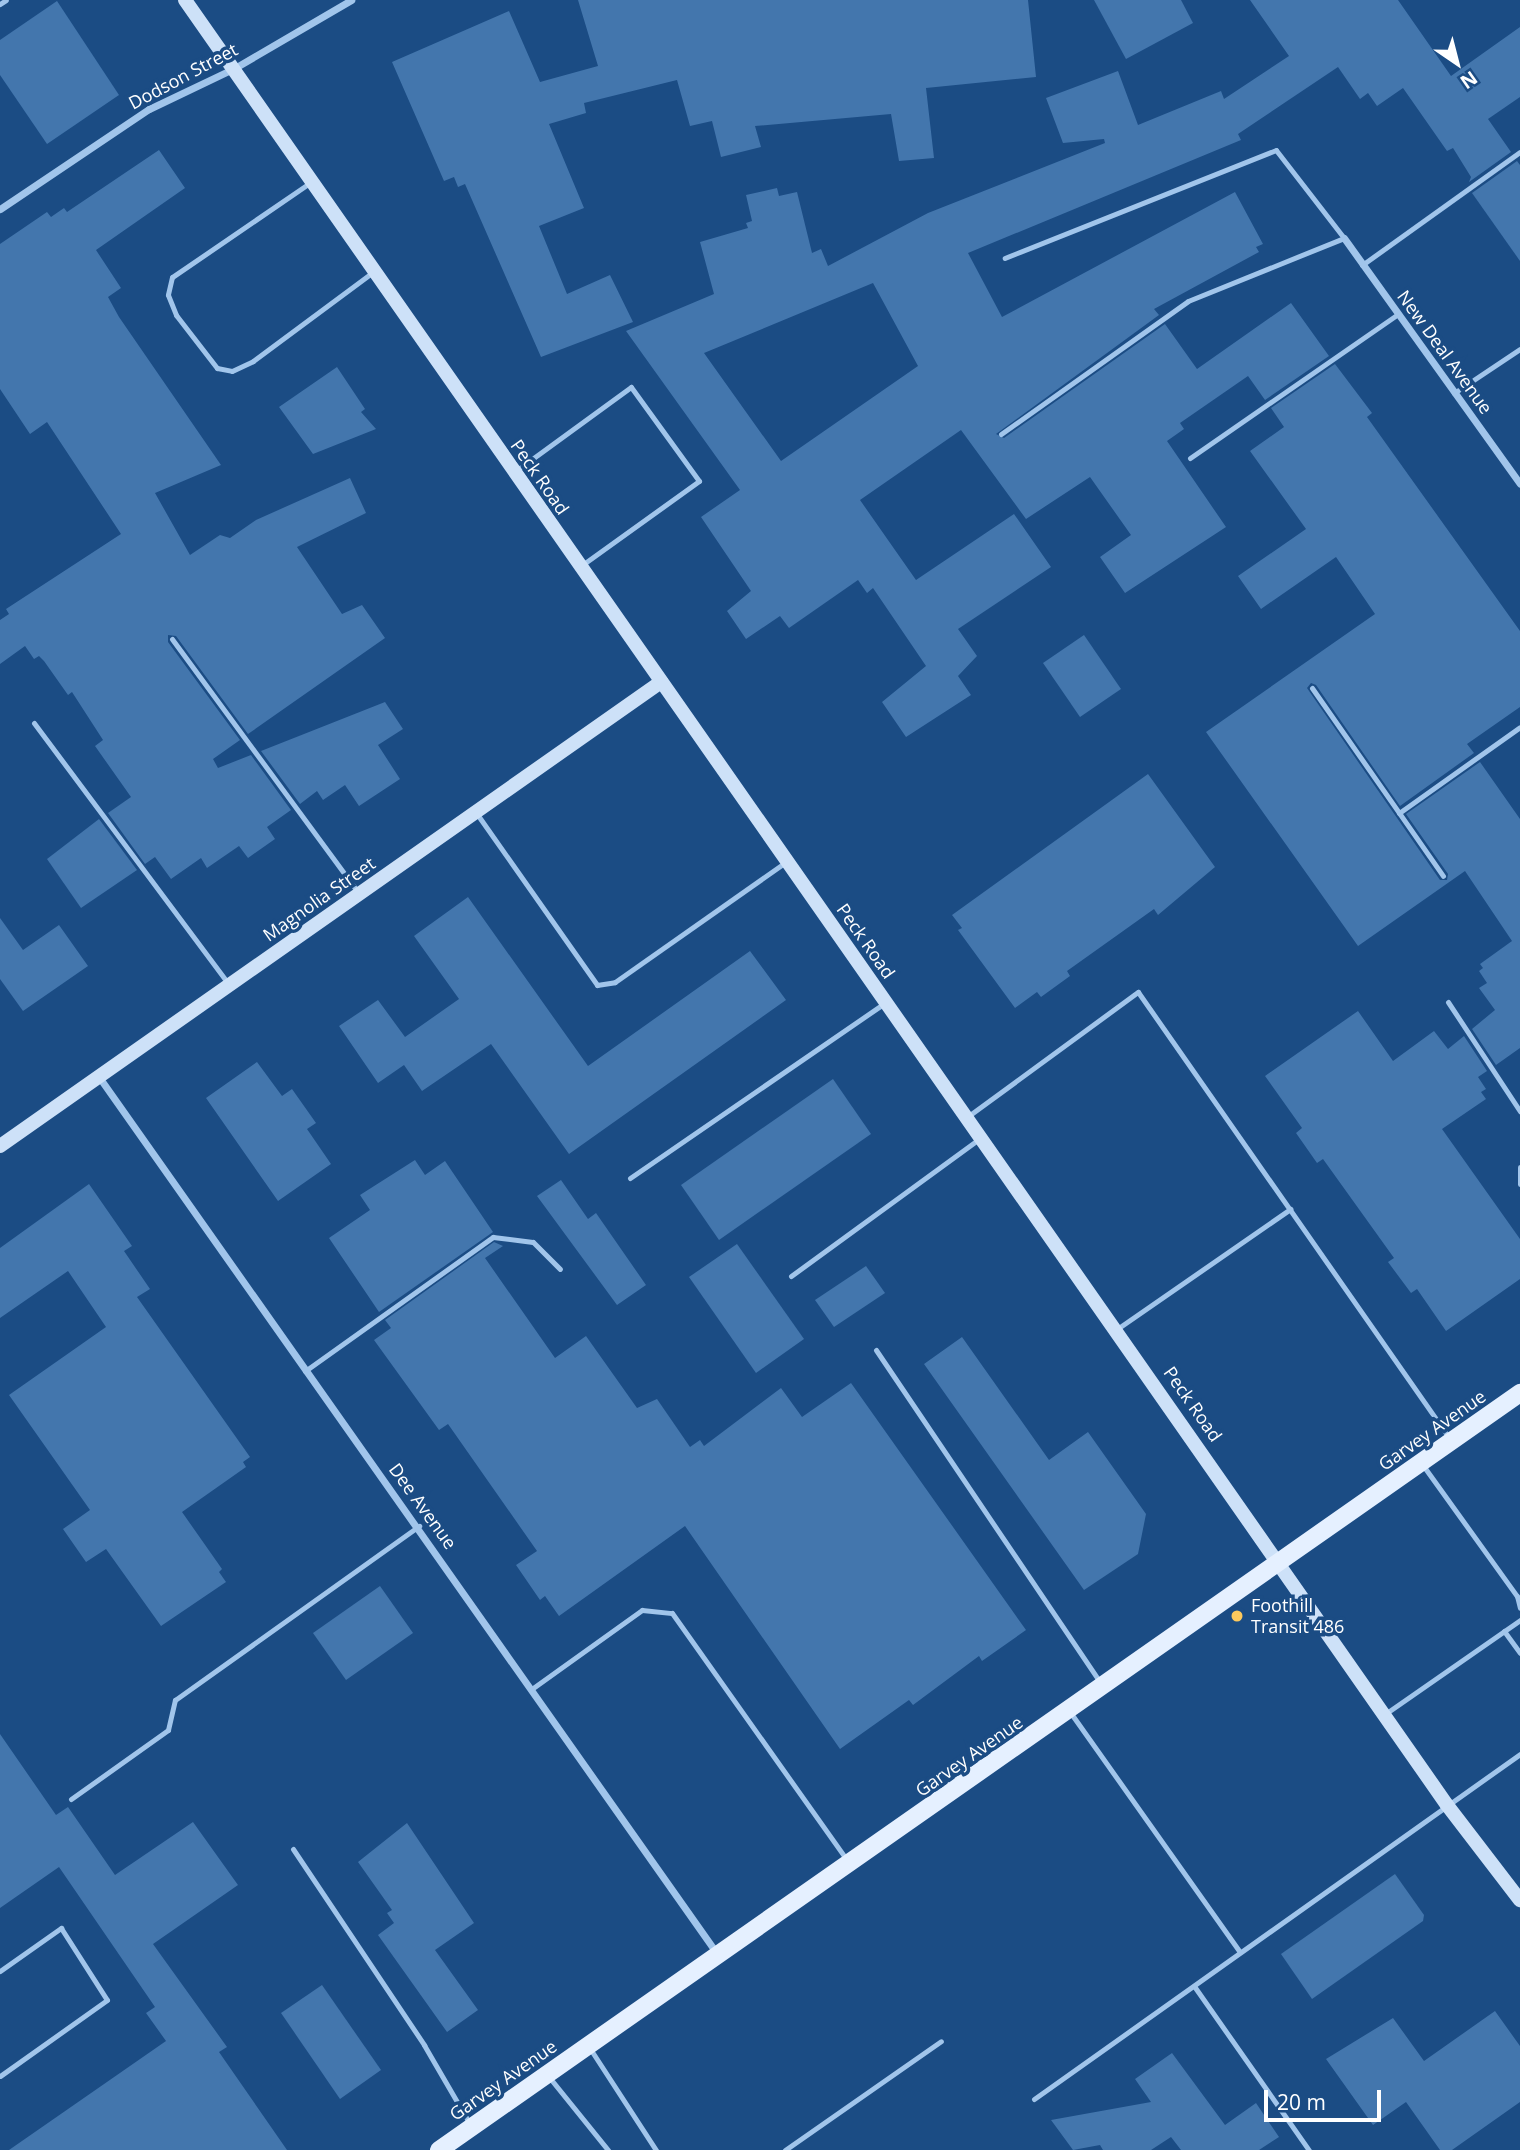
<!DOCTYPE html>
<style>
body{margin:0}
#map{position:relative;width:1520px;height:2150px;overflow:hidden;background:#1b4c84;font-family:"Open Sans",sans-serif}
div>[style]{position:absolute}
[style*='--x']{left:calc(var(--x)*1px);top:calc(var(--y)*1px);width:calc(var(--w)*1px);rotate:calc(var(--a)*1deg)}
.building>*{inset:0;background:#4376ad}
.lane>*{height:5px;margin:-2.5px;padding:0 2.5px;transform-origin:2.5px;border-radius:2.5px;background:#a1c5eb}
.street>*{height:7px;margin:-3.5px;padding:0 3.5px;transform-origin:3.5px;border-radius:3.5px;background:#a1c5eb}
.secondary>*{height:14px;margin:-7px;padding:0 7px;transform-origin:7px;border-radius:7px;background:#cde1f8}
.primary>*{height:18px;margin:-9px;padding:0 9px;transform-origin:9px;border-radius:9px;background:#e5f0ff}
.dots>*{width:19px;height:19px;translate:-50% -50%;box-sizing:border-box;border:4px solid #1b4c84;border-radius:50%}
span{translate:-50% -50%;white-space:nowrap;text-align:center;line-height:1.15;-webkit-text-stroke:7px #1b4c84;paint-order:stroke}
.street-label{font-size:18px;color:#fff}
.poi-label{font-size:18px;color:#fff}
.left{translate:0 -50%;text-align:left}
.north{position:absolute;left:1422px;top:28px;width:70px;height:70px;-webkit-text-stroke:5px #1b4c84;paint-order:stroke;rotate:145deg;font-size:19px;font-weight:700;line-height:28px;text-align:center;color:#fff}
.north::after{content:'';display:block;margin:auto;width:24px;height:32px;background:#fff;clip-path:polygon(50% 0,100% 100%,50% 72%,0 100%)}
.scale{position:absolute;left:1264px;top:2090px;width:117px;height:32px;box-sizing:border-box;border:4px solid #fff;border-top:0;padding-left:9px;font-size:21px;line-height:24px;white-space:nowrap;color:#fff;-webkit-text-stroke:5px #1b4c84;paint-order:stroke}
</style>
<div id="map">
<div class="building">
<i style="clip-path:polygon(578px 0,1028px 0,1036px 77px,926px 88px,934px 158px,899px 161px,891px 114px,755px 126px,761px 147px,721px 157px,712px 121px,690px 126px,677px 80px,584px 103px,586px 113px,549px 124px,584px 208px,539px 226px,567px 294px,610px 275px,633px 322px,541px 357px,465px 184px,458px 187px,454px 177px,444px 181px,392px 62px,509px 11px,540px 82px,598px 66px)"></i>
<i style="clip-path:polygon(1094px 0,1181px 0,1193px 23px,1126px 59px)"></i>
<i style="clip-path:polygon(evenodd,1250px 0,1398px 0,1451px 76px,1520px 27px,1520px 97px,1488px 119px,1511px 152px,1469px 182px,1471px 177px,1453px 148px,1447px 151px,1403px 88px,1377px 106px,1368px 93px,1360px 99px,1338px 67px,1238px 134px,1241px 140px,968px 253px,1002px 317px,1235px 192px,1263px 244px,1256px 247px,1259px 252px,1154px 309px,1159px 315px,996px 434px,1004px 438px,1165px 324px,1197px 369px,1291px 303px,1329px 356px,1265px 400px,1248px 376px,1180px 423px,1184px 429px,1167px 441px,1226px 527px,1125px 593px,1100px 557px,1131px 535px,1090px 477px,1026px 519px,961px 430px,860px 500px,916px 580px,1014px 514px,1051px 567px,958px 629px,977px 656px,958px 676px,971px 695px,906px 737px,882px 702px,926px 666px,873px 588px,867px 593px,858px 580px,789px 628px,780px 616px,746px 639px,727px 611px,751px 591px,701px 517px,740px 490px,626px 331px,714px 294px,700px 242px,748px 228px,746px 223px,752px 221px,746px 195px,777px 188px,779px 196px,797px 192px,812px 253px,821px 249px,828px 266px,928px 213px,1105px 143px,1104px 139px,1063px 143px,1046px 98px,1118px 71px,1138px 125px,1221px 91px,1224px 99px,1289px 56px,1250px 0,873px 283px,918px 366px,781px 461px,704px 353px,873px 283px)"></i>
<i style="clip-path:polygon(57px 1px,119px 95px,47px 144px,0 75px,0 40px)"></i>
<i style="clip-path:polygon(159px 150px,185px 188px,96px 250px,121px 288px,108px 297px,119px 317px,221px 465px,155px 493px,190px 555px,220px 535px,230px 538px,256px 520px,350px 478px,366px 513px,297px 547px,342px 614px,362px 605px,385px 638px,248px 734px,176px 636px,168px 635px,168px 642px,240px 740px,213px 759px,218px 768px,251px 755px,291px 810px,267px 827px,275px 839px,248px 858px,239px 846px,207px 868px,201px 858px,171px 879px,155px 857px,145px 864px,108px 813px,131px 797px,95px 746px,103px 740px,72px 692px,68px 695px,44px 661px,39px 656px,34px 659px,25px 646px,0 664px,0 620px,9px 614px,6px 609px,121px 534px,47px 422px,30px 434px,0 389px,0 244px,47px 212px,51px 217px,64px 208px,67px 212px)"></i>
<i style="clip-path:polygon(1517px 161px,1520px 165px,1520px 261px,1472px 193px)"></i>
<i style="clip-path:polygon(1335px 364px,1372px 413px,1367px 417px,1520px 631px,1520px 707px,1467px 744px,1474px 753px,1400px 806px,1316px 685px,1311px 683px,1307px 688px,1440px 880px,1447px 880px,1448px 874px,1406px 814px,1480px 762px,1520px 819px,1520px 1048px,1496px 1065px,1472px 1029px,1495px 1010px,1479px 988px,1487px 983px,1479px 971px,1483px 968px,1480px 964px,1512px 941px,1465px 871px,1358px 946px,1206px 732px,1375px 614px,1336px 557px,1261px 609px,1238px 576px,1306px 529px,1250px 451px,1284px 427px,1271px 408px)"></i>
<i style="clip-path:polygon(337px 367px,365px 409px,361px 412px,376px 429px,313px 454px,279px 407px)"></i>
<i style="clip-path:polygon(1084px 635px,1121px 689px,1080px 717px,1043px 663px)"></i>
<i style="clip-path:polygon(385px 702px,403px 729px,378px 745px,400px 779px,359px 806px,345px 785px,323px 800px,317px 791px,300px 804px,261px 751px)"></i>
<i style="clip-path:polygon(1148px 774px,1215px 867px,1158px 915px,1154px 909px,1067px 971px,1070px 976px,1041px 997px,1037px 992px,1015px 1008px,958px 930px,962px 928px,952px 915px)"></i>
<i style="clip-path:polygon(99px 819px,137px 870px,81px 908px,47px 859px)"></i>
<i style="clip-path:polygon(468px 897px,588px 1066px,750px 951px,786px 1000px,569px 1154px,491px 1044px,422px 1091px,404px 1065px,378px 1083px,339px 1026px,378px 1000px,405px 1037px,459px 999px,414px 936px)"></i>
<i style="clip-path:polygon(0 918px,23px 950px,59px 925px,88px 966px,23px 1011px,0 979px)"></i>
<i style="clip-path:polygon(1358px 1011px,1393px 1061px,1434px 1031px,1448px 1049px,1464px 1036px,1487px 1071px,1478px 1077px,1486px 1089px,1481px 1092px,1486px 1099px,1442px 1129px,1520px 1239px,1520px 1279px,1446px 1331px,1417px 1289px,1411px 1293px,1388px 1262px,1394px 1258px,1323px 1159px,1317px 1163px,1296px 1133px,1302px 1128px,1265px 1076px)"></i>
<i style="clip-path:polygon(257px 1062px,282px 1096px,292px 1089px,316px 1123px,307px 1129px,331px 1164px,278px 1201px,206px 1098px)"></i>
<i style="clip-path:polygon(833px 1079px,871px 1134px,719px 1240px,681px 1185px)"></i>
<i style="clip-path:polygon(415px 1160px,425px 1175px,445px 1161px,493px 1232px,379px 1312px,329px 1238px,370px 1210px,360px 1195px)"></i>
<i style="clip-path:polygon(561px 1180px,588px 1219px,596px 1213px,646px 1285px,617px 1305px,537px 1196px)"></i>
<i style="clip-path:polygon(89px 1184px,132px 1246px,124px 1251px,150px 1289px,137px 1297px,250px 1457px,243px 1462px,246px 1467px,182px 1512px,222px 1569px,219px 1572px,226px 1582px,161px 1626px,106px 1549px,86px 1562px,63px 1529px,90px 1510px,9px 1395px,106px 1327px,68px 1271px,0 1318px,0 1248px)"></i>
<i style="clip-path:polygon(494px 1242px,503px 1246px,485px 1258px,555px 1358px,586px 1336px,637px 1408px,657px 1399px,690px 1447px,700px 1440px,704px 1446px,781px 1388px,802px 1417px,851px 1383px,1026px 1630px,982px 1661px,979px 1656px,913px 1705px,909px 1700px,840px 1749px,685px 1526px,559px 1616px,545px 1596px,540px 1600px,516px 1565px,537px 1551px,448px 1424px,439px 1430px,374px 1340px,391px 1328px,385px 1320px)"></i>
<i style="clip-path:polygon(737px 1244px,804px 1339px,756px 1373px,689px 1277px)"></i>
<i style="clip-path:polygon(866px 1266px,885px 1293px,834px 1327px,815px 1300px)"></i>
<i style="clip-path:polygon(962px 1337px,1049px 1460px,1088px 1432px,1146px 1514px,1138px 1554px,1084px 1590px,924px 1364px)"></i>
<i style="clip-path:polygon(380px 1586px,413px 1633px,346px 1680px,313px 1633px)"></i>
<i style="clip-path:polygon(0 1734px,56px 1815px,68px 1807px,115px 1875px,193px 1822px,238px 1885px,153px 1944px,227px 2047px,219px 2052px,287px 2150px,9px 2150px,166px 2041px,146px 2013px,155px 2007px,59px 1867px,0 1908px)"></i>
<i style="clip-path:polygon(407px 1823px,474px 1923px,435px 1950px,478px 2010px,447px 2032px,378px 1935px,394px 1923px,387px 1913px,392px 1910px,358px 1862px)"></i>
<i style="clip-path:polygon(1395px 1874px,1424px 1915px,1423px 1921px,1312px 1999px,1281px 1954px)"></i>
<i style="clip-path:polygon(322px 1985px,381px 2070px,340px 2099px,281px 2013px)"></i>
<i style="clip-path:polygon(1495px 2011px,1520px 2046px,1520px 2102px,1452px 2150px,1440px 2150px,1406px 2102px,1373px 2125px,1326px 2059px,1393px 2018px,1424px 2061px)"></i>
<i style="clip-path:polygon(1172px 2053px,1225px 2125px,1256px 2103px,1279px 2137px,1259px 2150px,1181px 2150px,1171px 2137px,1151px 2150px,1103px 2150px,1100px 2145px,1073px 2150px,1051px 2120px,1151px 2102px,1135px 2079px)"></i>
</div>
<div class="lane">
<i style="--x:0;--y:4;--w:7;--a:-34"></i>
<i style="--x:311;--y:182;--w:168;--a:145.6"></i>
<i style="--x:172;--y:277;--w:18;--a:103"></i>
<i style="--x:168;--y:295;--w:22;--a:68"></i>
<i style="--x:176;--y:315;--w:67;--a:52.3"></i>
<i style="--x:217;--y:368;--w:15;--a:11"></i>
<i style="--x:232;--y:371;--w:23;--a:-25"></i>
<i style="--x:253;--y:361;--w:149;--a:-36.6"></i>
<i style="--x:1362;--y:265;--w:194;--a:-35.6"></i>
<i style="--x:1454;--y:393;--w:79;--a:-33.7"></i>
<i style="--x:1001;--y:434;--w:229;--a:-35.4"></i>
<i style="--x:1188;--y:301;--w:168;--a:-22"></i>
<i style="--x:1344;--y:238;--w:111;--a:-127.7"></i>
<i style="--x:1276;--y:150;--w:292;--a:158.3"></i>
<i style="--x:1190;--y:458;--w:253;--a:-34.7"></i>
<i style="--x:517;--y:470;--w:141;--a:-36.1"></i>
<i style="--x:631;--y:387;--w:116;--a:54.1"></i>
<i style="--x:699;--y:481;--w:144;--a:144.3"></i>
<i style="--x:172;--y:639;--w:313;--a:53.7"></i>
<i style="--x:1312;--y:688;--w:229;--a:55.1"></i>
<i style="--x:34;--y:723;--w:324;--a:53.3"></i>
<i style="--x:1399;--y:813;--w:148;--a:-35.4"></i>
<i style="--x:477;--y:814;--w:209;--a:54.9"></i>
<i style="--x:597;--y:985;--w:18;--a:-9"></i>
<i style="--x:615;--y:982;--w:210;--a:-35.1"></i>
<i style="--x:1448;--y:1002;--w:131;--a:56.6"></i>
<i style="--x:967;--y:1117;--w:212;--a:-36.2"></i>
<i style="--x:1138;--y:992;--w:545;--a:55.09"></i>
<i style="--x:1520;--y:1167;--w:17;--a:90"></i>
<i style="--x:630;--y:1178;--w:307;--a:-34.5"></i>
<i style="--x:791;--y:1276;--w:233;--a:-36.1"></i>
<i style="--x:1117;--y:1329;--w:211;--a:-34.7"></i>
<i style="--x:876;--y:1350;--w:400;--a:56"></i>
<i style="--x:305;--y:1371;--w:231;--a:-35.5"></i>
<i style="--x:493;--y:1237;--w:40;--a:7.1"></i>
<i style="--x:533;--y:1242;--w:38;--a:45"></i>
<i style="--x:1422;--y:1464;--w:163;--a:54.3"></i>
<i style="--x:1517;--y:1596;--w:12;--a:76"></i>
<i style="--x:1504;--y:1631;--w:27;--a:54"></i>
<i style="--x:533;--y:1688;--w:134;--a:-35.6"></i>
<i style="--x:642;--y:1610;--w:30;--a:6"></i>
<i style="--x:672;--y:1613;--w:305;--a:54.7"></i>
<i style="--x:1070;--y:1712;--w:294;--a:54.7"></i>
<i style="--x:1385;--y:1714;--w:165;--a:-34.8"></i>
<i style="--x:71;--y:1799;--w:119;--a:-35.4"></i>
<i style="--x:168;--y:1730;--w:31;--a:-77"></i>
<i style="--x:175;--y:1700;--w:300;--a:-35.5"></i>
<i style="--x:293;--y:1849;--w:236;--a:56.2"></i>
<i style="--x:424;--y:2045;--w:91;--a:59.8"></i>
<i style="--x:0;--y:1971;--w:75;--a:-35.2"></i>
<i style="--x:61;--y:1928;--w:85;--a:57.4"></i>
<i style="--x:107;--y:2000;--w:131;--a:144.6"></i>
<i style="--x:1194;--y:1986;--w:200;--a:55"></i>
<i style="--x:589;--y:2047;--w:123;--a:57"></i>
<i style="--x:549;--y:2077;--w:94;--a:51.1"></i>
<i style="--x:1034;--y:2099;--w:596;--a:-35.37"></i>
<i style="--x:785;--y:2150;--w:190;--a:-34.9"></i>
</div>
<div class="street">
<i style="--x:0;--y:209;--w:179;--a:-33.9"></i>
<i style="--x:149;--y:109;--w:93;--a:-25.5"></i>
<i style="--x:233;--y:69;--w:137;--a:-30.3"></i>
<i style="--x:1344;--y:238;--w:302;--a:54.4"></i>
<i style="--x:99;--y:1077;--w:1074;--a:54.82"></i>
</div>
<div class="secondary">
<i style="--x:185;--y:0;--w:2202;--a:55.04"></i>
<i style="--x:1447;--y:1805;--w:120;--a:52.5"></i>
<i style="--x:0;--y:1146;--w:808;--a:-35.07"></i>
</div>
<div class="primary">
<i style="--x:439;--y:2150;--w:1320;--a:-35"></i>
</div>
<div class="dots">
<i style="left:1237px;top:1616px;background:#fdc95d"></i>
</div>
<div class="street-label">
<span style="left:183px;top:76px;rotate:-28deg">Dodson Street</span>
<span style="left:1445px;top:352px;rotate:54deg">New Deal Avenue</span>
<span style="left:540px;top:477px;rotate:55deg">Peck Road</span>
<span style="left:319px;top:899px;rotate:-35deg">Magnolia Street</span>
<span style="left:866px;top:941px;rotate:55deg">Peck Road</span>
<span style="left:1193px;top:1404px;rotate:55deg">Peck Road</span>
<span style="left:1432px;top:1430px;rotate:-35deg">Garvey Avenue</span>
<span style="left:423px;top:1506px;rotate:54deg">Dee Avenue</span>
<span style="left:969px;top:1756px;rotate:-35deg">Garvey Avenue</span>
<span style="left:503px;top:2080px;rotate:-35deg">Garvey Avenue</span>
</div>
<div class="poi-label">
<span class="left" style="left:1251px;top:1616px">Foothill<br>Transit 486</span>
</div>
<div class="north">N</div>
<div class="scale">20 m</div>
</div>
